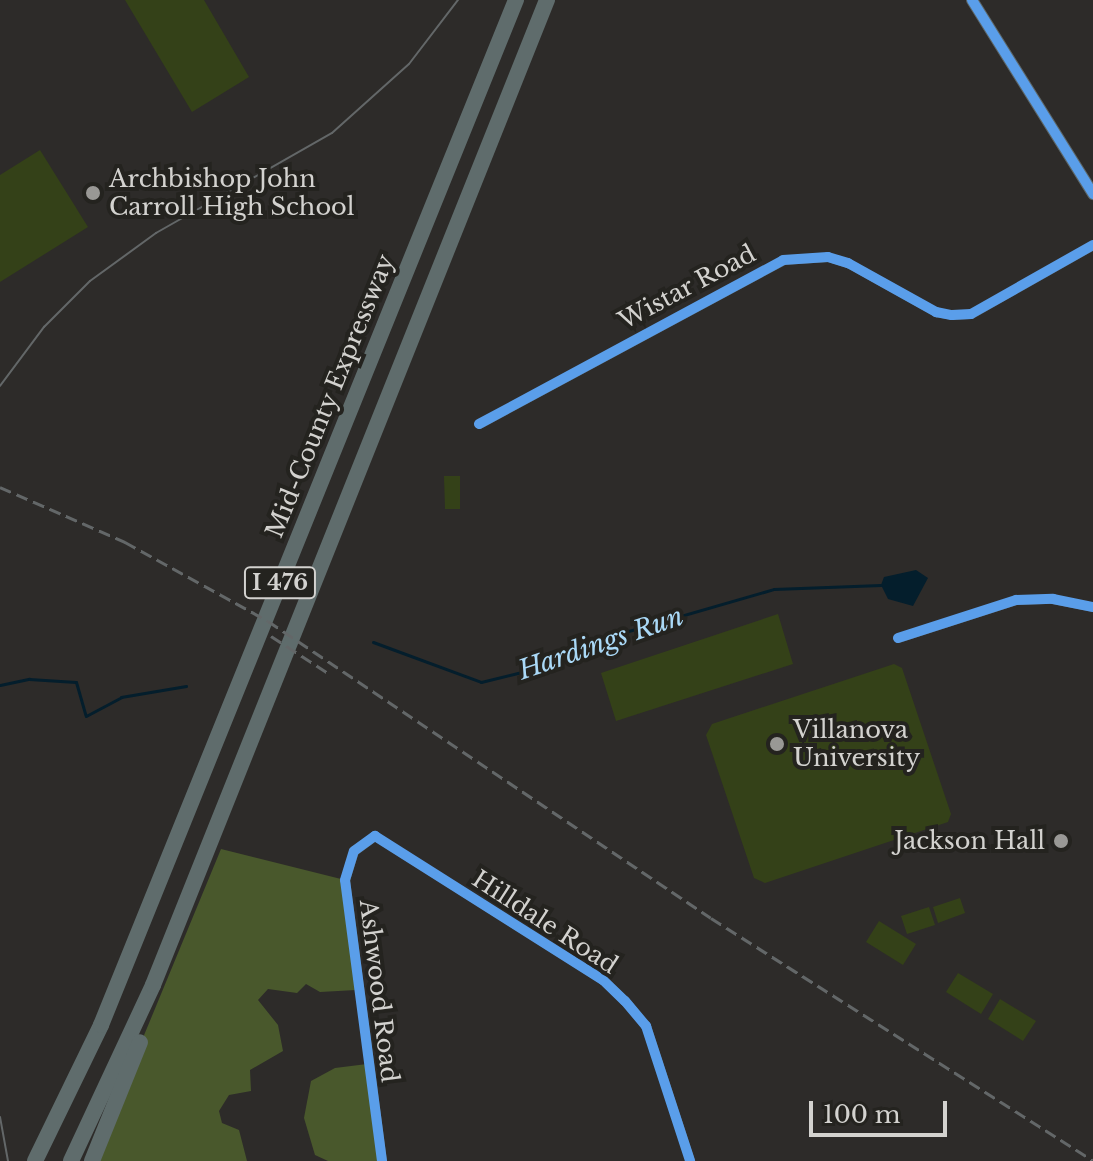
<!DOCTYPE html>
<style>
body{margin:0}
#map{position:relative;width:1093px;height:1161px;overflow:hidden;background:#2d2b29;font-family:"Libre Baskerville",serif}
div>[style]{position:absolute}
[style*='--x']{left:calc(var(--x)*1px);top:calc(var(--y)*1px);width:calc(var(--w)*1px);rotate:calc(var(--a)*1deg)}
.green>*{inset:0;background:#344118}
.forest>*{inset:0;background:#49582c}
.water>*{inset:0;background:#041e2c}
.stream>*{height:3px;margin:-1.5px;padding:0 1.5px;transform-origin:1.5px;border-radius:1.5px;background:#041e2c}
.street>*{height:9px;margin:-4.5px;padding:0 4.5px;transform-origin:4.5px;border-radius:4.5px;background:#545c5e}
.secondary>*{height:12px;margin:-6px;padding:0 6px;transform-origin:6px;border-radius:6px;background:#5d6769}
.highway>*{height:16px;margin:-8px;padding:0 8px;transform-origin:8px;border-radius:8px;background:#5f6c6c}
.tram>*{height:2px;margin:-1px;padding:0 1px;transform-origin:1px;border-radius:1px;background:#636768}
.rail>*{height:3px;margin-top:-1.5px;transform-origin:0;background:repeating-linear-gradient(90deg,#636768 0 12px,transparent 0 18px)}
.cycleway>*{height:10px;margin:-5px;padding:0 5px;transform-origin:5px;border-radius:5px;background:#5a9eea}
.dots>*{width:22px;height:22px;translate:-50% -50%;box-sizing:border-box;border:4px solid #24231f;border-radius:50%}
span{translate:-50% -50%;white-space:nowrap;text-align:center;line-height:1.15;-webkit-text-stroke:8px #24231f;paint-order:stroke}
.shield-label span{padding:2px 6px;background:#24231f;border:2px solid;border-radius:6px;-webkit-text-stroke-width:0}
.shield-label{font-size:22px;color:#d3d2cf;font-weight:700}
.poi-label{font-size:24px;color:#d3d2cf}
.left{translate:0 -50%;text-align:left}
.right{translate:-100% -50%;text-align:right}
.street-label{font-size:24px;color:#d3d2cf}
.water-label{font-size:26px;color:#aad9f7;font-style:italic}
.scale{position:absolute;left:809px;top:1101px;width:138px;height:36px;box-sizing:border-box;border:4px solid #d3d2cf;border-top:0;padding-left:10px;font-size:24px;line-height:28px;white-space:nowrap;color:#d3d2cf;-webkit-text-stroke:6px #24231f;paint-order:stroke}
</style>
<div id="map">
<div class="green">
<i style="clip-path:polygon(125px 0,204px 0,249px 77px,192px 112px)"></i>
<i style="clip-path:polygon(40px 150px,88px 227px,0 282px,0 175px)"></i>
<i style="clip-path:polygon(444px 476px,460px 476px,460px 509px,445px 509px)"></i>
<i style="clip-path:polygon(778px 614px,793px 664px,616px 721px,601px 673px)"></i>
<i style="clip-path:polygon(894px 664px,902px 668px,951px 814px,948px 822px,765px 883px,754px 878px,706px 735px,712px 724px)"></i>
<i style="clip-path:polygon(960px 898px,965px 913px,938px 923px,933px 907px)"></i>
<i style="clip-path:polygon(929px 907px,935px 925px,907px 934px,901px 916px)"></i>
<i style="clip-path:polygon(879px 921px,916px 944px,903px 965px,866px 942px)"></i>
<i style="clip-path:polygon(958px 973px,993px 994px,981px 1014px,946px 992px)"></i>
<i style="clip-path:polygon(1000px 999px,1036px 1021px,1023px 1041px,988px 1019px)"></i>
</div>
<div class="forest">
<i style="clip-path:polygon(221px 849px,345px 880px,356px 990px,320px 992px,306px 984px,297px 993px,268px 989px,258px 1000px,278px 1025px,283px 1051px,250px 1070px,251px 1091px,229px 1095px,219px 1111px,222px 1123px,239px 1130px,247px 1161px,92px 1161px)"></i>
<i style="clip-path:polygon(367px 1064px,382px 1161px,328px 1161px,315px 1155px,304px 1118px,311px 1081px,335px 1068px)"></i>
</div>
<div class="water">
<i style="clip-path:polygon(916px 570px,928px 578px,913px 606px,888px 599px,881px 585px,884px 577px)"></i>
</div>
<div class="stream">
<i style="--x:373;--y:642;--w:115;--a:20.3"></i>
<i style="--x:481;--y:682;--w:42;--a:-13.7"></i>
<i style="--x:522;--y:672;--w:71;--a:-24"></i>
<i style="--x:587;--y:643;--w:195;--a:-16.1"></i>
<i style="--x:774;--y:589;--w:107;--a:-2.1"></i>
<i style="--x:0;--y:685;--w:30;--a:-12"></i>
<i style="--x:29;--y:679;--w:47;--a:3.7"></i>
<i style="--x:76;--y:682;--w:35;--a:74"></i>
<i style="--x:86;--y:716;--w:40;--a:-28"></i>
<i style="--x:121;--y:697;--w:66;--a:-9.6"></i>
</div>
<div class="street">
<i style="--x:479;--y:424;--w:345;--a:-28.3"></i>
<i style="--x:783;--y:260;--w:45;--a:-3.8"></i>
<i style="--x:828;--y:257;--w:21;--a:17"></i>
<i style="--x:848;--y:263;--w:101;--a:29.1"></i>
<i style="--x:936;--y:312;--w:16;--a:11"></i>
<i style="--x:952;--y:315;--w:19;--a:-3"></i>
<i style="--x:971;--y:314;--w:140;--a:-29.5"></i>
<i style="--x:898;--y:638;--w:124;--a:-17.9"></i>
<i style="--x:1016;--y:600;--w:37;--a:-2"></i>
<i style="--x:1053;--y:599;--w:41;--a:11.3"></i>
<i style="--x:382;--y:1161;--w:283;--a:-97.5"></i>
<i style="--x:345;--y:880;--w:30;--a:-73"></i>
<i style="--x:354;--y:851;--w:26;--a:-36"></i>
<i style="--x:375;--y:836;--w:270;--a:32.3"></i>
<i style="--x:603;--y:980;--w:30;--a:44"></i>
<i style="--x:625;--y:1001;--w:33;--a:50"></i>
<i style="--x:646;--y:1026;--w:142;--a:71.9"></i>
</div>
<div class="secondary">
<i style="--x:972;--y:0;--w:229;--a:58"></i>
</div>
<div class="highway">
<i style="--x:35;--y:1161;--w:151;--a:-64.1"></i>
<i style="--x:101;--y:1025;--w:1106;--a:-67.96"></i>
<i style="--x:71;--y:1161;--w:194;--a:-65"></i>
<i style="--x:153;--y:985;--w:1061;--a:-68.2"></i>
<i style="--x:92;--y:1161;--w:128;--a:-68"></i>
</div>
<div class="tram">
<i style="--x:0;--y:386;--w:74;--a:-53.3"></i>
<i style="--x:44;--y:327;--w:65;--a:-45"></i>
<i style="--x:90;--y:281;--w:82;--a:-36"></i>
<i style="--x:156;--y:233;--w:202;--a:-29.6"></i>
<i style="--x:332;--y:133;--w:103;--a:-41.9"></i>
<i style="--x:409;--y:64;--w:81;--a:-52.6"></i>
<i style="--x:0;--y:1117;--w:45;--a:79.7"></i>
</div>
<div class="rail">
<i style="--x:0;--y:487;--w:137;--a:23.7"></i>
<i style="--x:125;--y:542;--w:163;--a:28.9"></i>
<i style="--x:268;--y:621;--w:533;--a:33.84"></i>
<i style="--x:711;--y:918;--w:452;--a:32.4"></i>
<i style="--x:271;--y:636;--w:68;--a:33"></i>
</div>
<div class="cycleway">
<i style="--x:972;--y:0;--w:229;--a:58"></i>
<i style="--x:479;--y:424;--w:345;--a:-28.3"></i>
<i style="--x:783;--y:260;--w:45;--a:-3.8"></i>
<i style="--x:828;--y:257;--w:21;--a:17"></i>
<i style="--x:848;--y:263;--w:101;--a:29.1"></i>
<i style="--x:936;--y:312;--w:16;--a:11"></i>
<i style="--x:952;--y:315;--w:19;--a:-3"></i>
<i style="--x:971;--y:314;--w:140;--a:-29.5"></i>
<i style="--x:898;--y:638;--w:124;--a:-17.9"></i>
<i style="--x:1016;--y:600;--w:37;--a:-2"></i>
<i style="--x:1053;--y:599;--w:41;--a:11.3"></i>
<i style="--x:382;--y:1161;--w:283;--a:-97.5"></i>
<i style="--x:345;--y:880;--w:30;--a:-73"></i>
<i style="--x:354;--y:851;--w:26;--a:-36"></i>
<i style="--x:375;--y:836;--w:270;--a:32.3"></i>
<i style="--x:603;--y:980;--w:30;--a:44"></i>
<i style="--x:625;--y:1001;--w:33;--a:50"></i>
<i style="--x:646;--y:1026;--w:142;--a:71.9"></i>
</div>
<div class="dots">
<i style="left:93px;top:193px;background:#999895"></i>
<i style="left:777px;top:744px;background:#999895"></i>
<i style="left:1061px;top:841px;background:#999895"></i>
</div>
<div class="shield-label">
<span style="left:280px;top:583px">I 476</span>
</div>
<div class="poi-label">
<span class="left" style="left:109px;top:193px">Archbishop John<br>Carroll High School</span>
<span class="left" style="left:793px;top:744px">Villanova<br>University</span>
<span class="right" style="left:1045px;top:841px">Jackson Hall</span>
</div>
<div class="street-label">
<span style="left:687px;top:287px;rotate:-28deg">Wistar Road</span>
<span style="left:330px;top:396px;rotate:-68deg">Mid-County Expressway</span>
<span style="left:545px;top:922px;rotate:33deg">Hilldale Road</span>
<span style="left:379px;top:991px;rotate:83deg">Ashwood Road</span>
</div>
<div class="water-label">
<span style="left:601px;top:644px;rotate:-19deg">Hardings Run</span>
</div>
<div class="scale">100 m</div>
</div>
